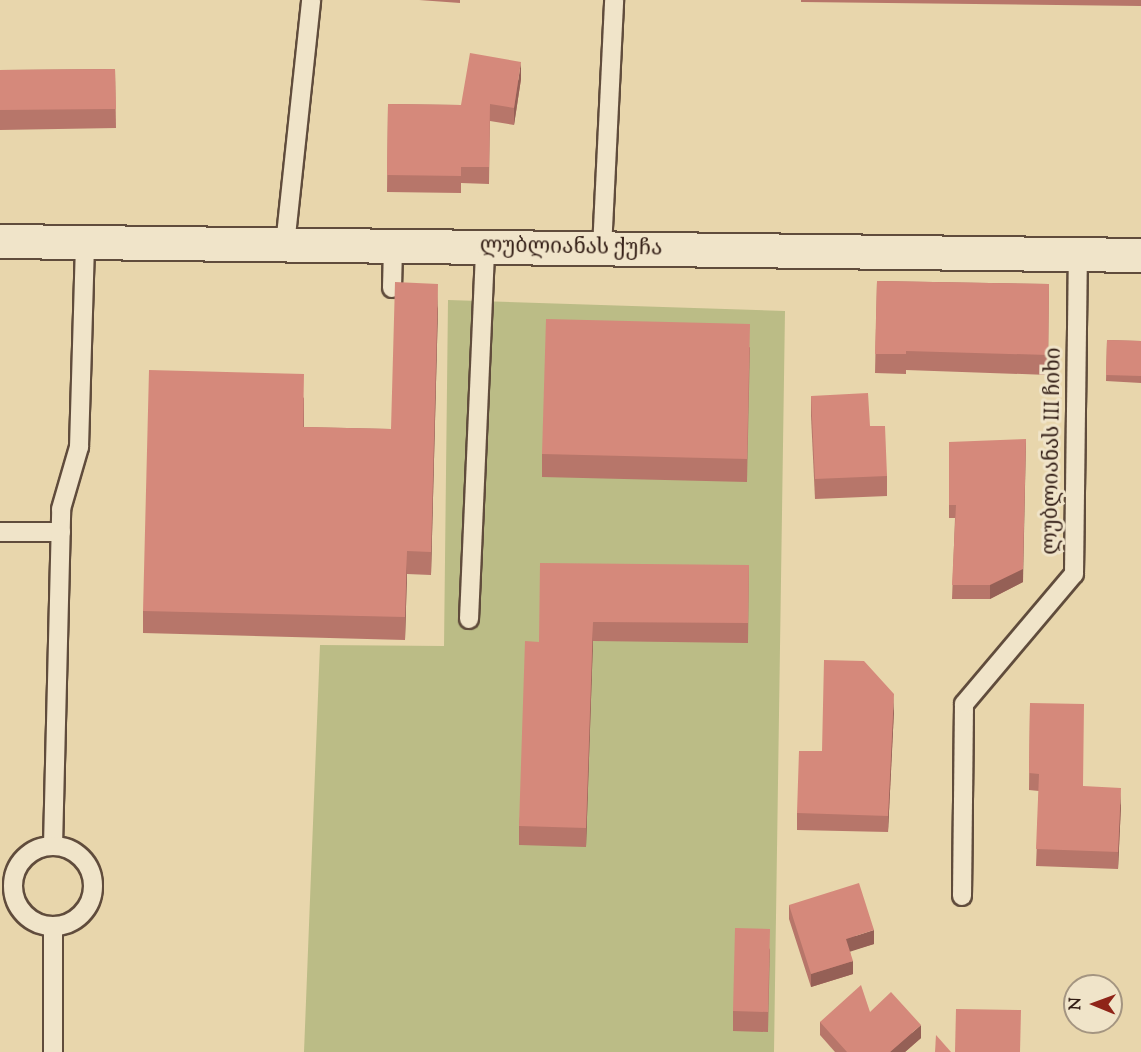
<!DOCTYPE html>
<meta charset="utf-8">
<style>
body{margin:0}
#map{position:relative;width:1141px;height:1052px;overflow:hidden;background:#e8d6ac;font-family:"Sorts Mill Goudy","Noto Serif Georgian",serif}
div>[style]{position:absolute}
[style*='--x']{left:calc(var(--x)*1px);top:calc(var(--y)*1px);width:calc(var(--w)*1px);rotate:calc(var(--a)*1deg)}
.green>*{inset:0;background:#bbbc86}
.roads{filter:drop-shadow(2px 0 #604c3c) drop-shadow(-2px 0 #604c3c) drop-shadow(0 2px #604c3c) drop-shadow(0 -2px #604c3c)}
.service>*{height:18px;margin:-9px;padding:0 9px;transform-origin:9px;border-radius:9px;background:#f0e4c9}
.service>.ring{margin:-9px;padding:0;box-sizing:content-box;background:none;border:18px solid #f0e4c9;border-radius:50%}
.tertiary>*{height:33px;margin:-16.5px;padding:0 16.5px;transform-origin:16.5px;border-radius:16.5px;background:#f0e4c9}
.wall>*{inset:0;background:#b7766a}
.shaded-wall>*{inset:0;background:#956056}
.building>*{inset:0;background:#d5897b}
span{translate:-50% -50%;white-space:nowrap;text-align:center;line-height:1.15;-webkit-text-stroke:6px #f0e4c9;paint-order:stroke}
.street-label{font-size:21px;color:#331e16}
.north{position:absolute;left:1063px;top:974px;width:60px;height:60px;box-sizing:border-box;background:#f0e4c9;border:2px solid #a49581;border-radius:50%;rotate:271deg;font-size:16px;font-weight:700;line-height:24px;text-align:center;color:#331e16}
.north::after{content:'';display:block;margin:auto;width:21px;height:27px;background:#8f2418;clip-path:polygon(50% 0,100% 100%,50% 72%,0 100%)}
</style>
<div id="map">
<div class="green">
<i style="clip-path:polygon(448px 300px,785px 311px,774px 1052px,304px 1052px,320px 645px,444px 646px)"></i>
</div>
<div class="roads">
<div class="service">
<i style="--x:285;--y:245;--w:246;--a:-83.9"></i>
<i style="--x:602;--y:249;--w:249;--a:-87.2"></i>
<i style="--x:392;--y:288;--w:42;--a:-88.6"></i>
<i style="--x:0;--y:532;--w:61;--a:0"></i>
<i style="--x:469;--y:619;--w:372;--a:-87.5"></i>
<i style="--x:53;--y:846;--w:337;--a:-88.6"></i>
<i style="--x:61;--y:509;--w:65;--a:-73.8"></i>
<i style="--x:79;--y:447;--w:205;--a:-88.3"></i>
<i class="ring" style="left:13px;top:846px;width:62px;height:62px"></i>
<i style="--x:962;--y:896;--w:192;--a:-89.4"></i>
<i style="--x:964;--y:704;--w:170;--a:-49.8"></i>
<i style="--x:1074;--y:574;--w:319;--a:-89.3"></i>
<i style="--x:53;--y:1052;--w:126;--a:-90"></i>
</div>
<div class="tertiary">
<i style="--x:0;--y:241;--w:1141;--a:0.7"></i>
</div>
</div>
<div class="wall">
<i style="clip-path:polygon(419px 0,460px 0,460px 3px)"></i>
<i style="clip-path:polygon(801px 0,1141px 0,1141px 6px,801px 2px)"></i>
<i style="clip-path:polygon(115px 69px,116px 128px,0 130px,0 70px)"></i>
<i style="clip-path:polygon(521px 79px,514px 125px,490px 121px,489px 184px,461px 183px,461px 193px,387px 192px,388px 104px,461px 105px)"></i>
<i style="clip-path:polygon(877px 281px,1049px 284px,1048px 375px,906px 370px,906px 374px,875px 373px)"></i>
<i style="clip-path:polygon(438px 306px,431px 575px,407px 574px,405px 640px,143px 633px,143px 611px,304px 397px,304px 427px,391px 429px)"></i>
<i style="clip-path:polygon(1107px 340px,1141px 341px,1141px 383px,1106px 381px)"></i>
<i style="clip-path:polygon(750px 347px,747px 482px,542px 477px,542px 454px)"></i>
<i style="clip-path:polygon(811px 396px,870px 426px,887px 476px,887px 496px,815px 499px,811px 416px)"></i>
<i style="clip-path:polygon(949px 442px,1023px 582px,990px 599px,952px 599px,955px 518px,949px 518px)"></i>
<i style="clip-path:polygon(749px 565px,748px 643px,593px 641px,586px 847px,519px 845px,519px 826px,539px 642px)"></i>
<i style="clip-path:polygon(1030px 703px,1083px 786px,1121px 805px,1118px 869px,1036px 866px,1039px 791px,1029px 790px)"></i>
<i style="clip-path:polygon(894px 710px,888px 832px,797px 830px,797px 813px,822px 751px)"></i>
<i style="clip-path:polygon(789px 905px,874px 944px,850px 951px,853px 974px,811px 987px,789px 919px)"></i>
<i style="clip-path:polygon(770px 948px,768px 1032px,733px 1031px,733px 1011px)"></i>
<i style="clip-path:polygon(870px 1012px,921px 1038px,905px 1052px,835px 1052px,820px 1035px,820px 1022px)"></i>
</div>
<div class="shaded-wall">
<i style="clip-path:polygon(521px 62px,521px 79px,514px 125px,514px 108px)"></i>
<i style="clip-path:polygon(438px 284px,438px 306px,431px 575px,431px 552px)"></i>
<i style="clip-path:polygon(1026px 439px,1023px 582px,990px 599px,990px 585px)"></i>
<i style="clip-path:polygon(407px 551px,407px 574px,405px 640px,405px 617px)"></i>
<i style="clip-path:polygon(593px 622px,593px 641px,586px 847px,586px 828px)"></i>
<i style="clip-path:polygon(894px 694px,894px 710px,888px 832px,888px 816px)"></i>
<i style="clip-path:polygon(1121px 788px,1121px 805px,1118px 869px,1118px 852px)"></i>
<i style="clip-path:polygon(874px 930px,874px 944px,846px 953px,846px 939px)"></i>
<i style="clip-path:polygon(853px 961px,853px 974px,811px 987px,811px 974px)"></i>
<i style="clip-path:polygon(921px 1025px,921px 1038px,905px 1052px,890px 1052px)"></i>
</div>
<div class="building">
<i style="clip-path:polygon(470px 53px,521px 62px,514px 108px,490px 104px,489px 167px,461px 167px,461px 176px,387px 175px,388px 104px,461px 105px)"></i>
<i style="clip-path:polygon(115px 69px,116px 109px,0 110px,0 70px)"></i>
<i style="clip-path:polygon(877px 281px,1049px 284px,1048px 355px,906px 351px,906px 354px,875px 354px)"></i>
<i style="clip-path:polygon(395px 282px,438px 284px,431px 552px,407px 551px,405px 617px,143px 611px,149px 370px,304px 374px,303px 427px,391px 429px)"></i>
<i style="clip-path:polygon(546px 319px,750px 324px,747px 459px,542px 454px)"></i>
<i style="clip-path:polygon(1107px 340px,1141px 341px,1141px 376px,1106px 375px)"></i>
<i style="clip-path:polygon(868px 393px,870px 426px,885px 426px,887px 476px,815px 479px,811px 396px)"></i>
<i style="clip-path:polygon(1026px 439px,1023px 569px,990px 585px,952px 585px,956px 505px,949px 505px,949px 442px)"></i>
<i style="clip-path:polygon(540px 563px,749px 565px,748px 623px,593px 622px,586px 828px,519px 826px,525px 641px,539px 642px)"></i>
<i style="clip-path:polygon(824px 660px,864px 661px,894px 694px,888px 816px,797px 813px,799px 751px,822px 751px)"></i>
<i style="clip-path:polygon(1030px 703px,1084px 704px,1083px 786px,1121px 788px,1118px 852px,1036px 849px,1039px 774px,1029px 773px)"></i>
<i style="clip-path:polygon(859px 883px,874px 930px,846px 939px,853px 961px,811px 974px,789px 905px)"></i>
<i style="clip-path:polygon(735px 928px,770px 929px,768px 1012px,733px 1011px)"></i>
<i style="clip-path:polygon(861px 985px,870px 1012px,891px 992px,921px 1025px,890px 1052px,847px 1052px,820px 1022px)"></i>
<i style="clip-path:polygon(956px 1009px,1021px 1010px,1020px 1052px,955px 1052px)"></i>
<i style="clip-path:polygon(936px 1035px,951px 1052px,935px 1052px)"></i>
</div>
<div class="street-label">
<span style="left:571px;top:248px;rotate:1deg">ლუბლიანას ქუჩა</span>
<span style="left:1053px;top:451px;rotate:-89deg">ლუბლიანას III ჩიხი</span>
</div>
<div class="north">N</div>
</div>
